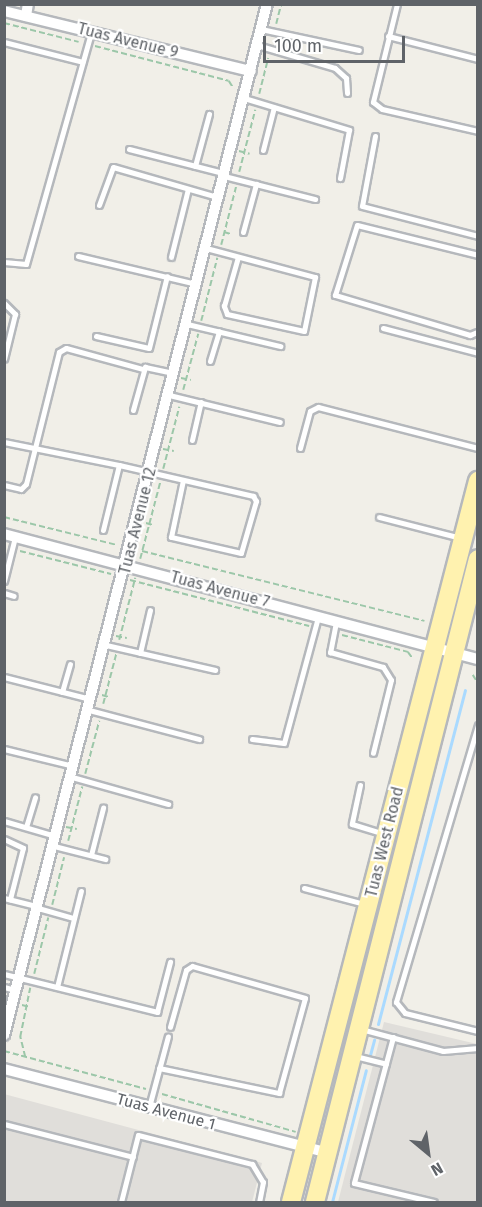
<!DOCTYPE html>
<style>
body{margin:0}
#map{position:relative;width:482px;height:1207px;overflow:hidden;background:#f1efe8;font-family:"Fira Sans",sans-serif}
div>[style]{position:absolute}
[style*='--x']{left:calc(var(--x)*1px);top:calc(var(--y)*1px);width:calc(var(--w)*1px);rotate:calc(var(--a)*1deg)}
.industrial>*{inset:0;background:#e0deda}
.stream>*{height:3px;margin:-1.5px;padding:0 1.5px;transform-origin:1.5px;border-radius:1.5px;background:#aadaff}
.path>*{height:1.5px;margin-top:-0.75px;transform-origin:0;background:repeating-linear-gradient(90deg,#9cc7a9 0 6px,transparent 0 9px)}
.roads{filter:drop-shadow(2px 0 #b5b8bc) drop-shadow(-2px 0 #b5b8bc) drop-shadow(0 2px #b5b8bc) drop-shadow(0 -2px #b5b8bc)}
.service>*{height:5px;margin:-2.5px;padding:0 2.5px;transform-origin:2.5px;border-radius:2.5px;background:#fff}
.minor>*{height:10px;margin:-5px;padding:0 5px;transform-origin:5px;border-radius:5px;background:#fff}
.primary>*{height:18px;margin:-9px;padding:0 9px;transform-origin:9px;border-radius:9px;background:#fff2af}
span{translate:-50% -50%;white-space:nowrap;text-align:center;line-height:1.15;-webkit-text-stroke:4.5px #fff;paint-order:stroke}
.street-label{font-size:16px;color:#5f6368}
.frame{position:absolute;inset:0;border:6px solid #5f6368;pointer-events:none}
.north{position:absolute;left:398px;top:1123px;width:60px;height:60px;-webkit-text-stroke:4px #fff;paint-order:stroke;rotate:151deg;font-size:16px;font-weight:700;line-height:24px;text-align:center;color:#5f6368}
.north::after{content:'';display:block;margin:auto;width:21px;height:27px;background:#5f6368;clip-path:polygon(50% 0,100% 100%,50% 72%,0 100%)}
.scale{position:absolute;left:263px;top:36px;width:142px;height:27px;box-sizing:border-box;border:3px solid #5f6368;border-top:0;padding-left:8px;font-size:18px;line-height:21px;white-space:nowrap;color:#5f6368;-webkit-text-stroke:4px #fff;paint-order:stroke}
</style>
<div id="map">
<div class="industrial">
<i style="clip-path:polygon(384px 1022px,477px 1044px,477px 1202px,338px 1202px)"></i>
<i style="clip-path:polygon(4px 1094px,262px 1163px,252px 1202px,5px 1202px)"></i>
</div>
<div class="stream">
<i style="--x:378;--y:1024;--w:345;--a:-75.4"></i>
<i style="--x:370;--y:1055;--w:16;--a:-75"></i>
<i style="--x:332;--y:1202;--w:136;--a:-75.6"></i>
</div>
<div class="path">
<i style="--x:4;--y:23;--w:77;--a:14.2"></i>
<i style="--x:276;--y:24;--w:21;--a:-76"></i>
<i style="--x:95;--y:46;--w:138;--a:14.6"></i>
<i style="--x:229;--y:81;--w:9;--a:58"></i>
<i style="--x:259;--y:94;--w:37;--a:-76"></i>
<i style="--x:239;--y:151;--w:11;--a:15"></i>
<i style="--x:239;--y:172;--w:64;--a:-75.5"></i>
<i style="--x:224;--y:232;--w:7;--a:16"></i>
<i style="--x:221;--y:245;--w:61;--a:-75.7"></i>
<i style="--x:201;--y:321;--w:65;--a:-75.7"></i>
<i style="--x:181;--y:378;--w:10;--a:11"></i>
<i style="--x:183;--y:390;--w:58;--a:-75"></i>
<i style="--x:163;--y:449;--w:11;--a:10"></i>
<i style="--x:163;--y:469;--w:64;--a:-75.5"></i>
<i style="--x:4;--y:517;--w:116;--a:13.9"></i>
<i style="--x:146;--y:523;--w:7;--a:16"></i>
<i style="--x:20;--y:551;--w:94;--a:14.2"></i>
<i style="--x:142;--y:551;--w:291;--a:13.9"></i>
<i style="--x:140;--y:559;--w:80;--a:-75.4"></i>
<i style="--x:130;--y:580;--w:185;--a:14.4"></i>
<i style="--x:342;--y:635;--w:68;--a:14.4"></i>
<i style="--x:408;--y:652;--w:9;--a:54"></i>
<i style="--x:116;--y:636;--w:11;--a:10"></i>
<i style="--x:119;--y:640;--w:64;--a:-75.5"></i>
<i style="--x:473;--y:675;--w:9;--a:58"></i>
<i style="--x:102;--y:695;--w:7;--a:16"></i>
<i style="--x:103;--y:704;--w:52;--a:-75.4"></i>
<i style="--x:85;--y:774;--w:55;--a:-75.2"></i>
<i style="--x:66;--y:827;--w:11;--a:10"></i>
<i style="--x:68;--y:841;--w:56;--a:-75.5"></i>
<i style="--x:52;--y:905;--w:49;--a:-76"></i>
<i style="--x:34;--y:974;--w:58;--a:-76"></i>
<i style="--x:22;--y:1005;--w:8;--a:14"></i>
<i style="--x:4;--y:1051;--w:147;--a:15"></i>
<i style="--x:25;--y:1057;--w:21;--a:-104"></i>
<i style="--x:20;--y:1037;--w:50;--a:-78.5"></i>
<i style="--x:162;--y:1094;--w:139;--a:15.8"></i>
</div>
<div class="roads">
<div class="service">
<i style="--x:397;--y:4;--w:101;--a:103.8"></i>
<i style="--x:373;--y:102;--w:11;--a:38"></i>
<i style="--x:382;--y:109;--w:98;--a:12.9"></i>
<i style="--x:261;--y:29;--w:100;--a:12.1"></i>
<i style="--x:388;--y:36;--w:93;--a:14.3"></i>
<i style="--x:4;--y:42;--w:81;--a:14.2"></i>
<i style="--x:257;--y:45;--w:81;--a:16.4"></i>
<i style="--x:335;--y:68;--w:15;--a:42"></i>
<i style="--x:346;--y:78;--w:15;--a:86"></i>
<i style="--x:244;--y:98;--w:110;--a:16.9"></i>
<i style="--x:349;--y:130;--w:49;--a:100.6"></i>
<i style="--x:375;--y:136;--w:71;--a:100.5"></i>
<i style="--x:362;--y:206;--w:120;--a:14.5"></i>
<i style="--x:129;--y:149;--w:97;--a:14.3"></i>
<i style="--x:263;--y:150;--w:44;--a:-75.7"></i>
<i style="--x:195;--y:166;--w:54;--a:-74.9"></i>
<i style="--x:224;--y:176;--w:94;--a:14.2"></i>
<i style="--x:99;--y:205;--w:40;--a:-69.8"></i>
<i style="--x:113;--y:167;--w:108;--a:16.1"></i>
<i style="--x:243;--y:232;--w:50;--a:-74.8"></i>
<i style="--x:206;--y:248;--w:113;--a:14.9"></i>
<i style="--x:315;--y:277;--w:55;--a:101.5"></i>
<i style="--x:304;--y:331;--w:79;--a:-167.6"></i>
<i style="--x:227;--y:314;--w:9;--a:-111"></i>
<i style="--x:224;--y:306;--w:51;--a:-74.1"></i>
<i style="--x:78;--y:256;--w:121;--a:13.3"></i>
<i style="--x:171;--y:257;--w:70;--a:-76"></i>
<i style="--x:4;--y:262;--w:22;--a:5"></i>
<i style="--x:26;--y:264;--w:241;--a:-74.3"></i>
<i style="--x:4;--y:303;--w:16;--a:45"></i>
<i style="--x:15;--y:314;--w:46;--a:103.7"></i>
<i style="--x:187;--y:324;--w:96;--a:13.3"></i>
<i style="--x:383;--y:328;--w:98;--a:14.7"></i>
<i style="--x:477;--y:332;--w:8;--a:157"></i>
<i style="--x:470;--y:335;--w:141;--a:-163.5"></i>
<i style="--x:335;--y:295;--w:73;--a:-72.6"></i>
<i style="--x:357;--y:225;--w:125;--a:13.9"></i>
<i style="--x:96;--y:336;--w:54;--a:12.8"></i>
<i style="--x:149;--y:348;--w:74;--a:-76"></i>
<i style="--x:210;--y:361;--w:31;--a:-73"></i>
<i style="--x:169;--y:395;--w:114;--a:13.7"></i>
<i style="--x:133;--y:410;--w:45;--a:-74.4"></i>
<i style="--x:145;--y:367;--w:30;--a:12"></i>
<i style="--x:192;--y:440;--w:39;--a:-77"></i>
<i style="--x:4;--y:442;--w:117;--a:11.3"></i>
<i style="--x:119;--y:465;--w:138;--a:13"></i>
<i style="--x:253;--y:496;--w:6;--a:59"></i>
<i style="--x:256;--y:501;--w:54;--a:106.1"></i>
<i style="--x:241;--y:553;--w:72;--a:-167.1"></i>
<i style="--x:171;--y:537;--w:58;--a:-78.1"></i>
<i style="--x:300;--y:448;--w:38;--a:-75"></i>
<i style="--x:310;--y:411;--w:9;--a:-27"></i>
<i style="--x:318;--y:407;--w:165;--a:14.4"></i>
<i style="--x:4;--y:485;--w:17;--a:13"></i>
<i style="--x:21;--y:489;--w:7;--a:-45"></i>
<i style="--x:26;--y:484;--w:136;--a:-76"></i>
<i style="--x:59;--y:352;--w:8;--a:-30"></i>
<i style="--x:66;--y:348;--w:80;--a:15.3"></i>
<i style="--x:379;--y:517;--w:85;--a:14.4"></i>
<i style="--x:103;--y:530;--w:67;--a:-76.2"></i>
<i style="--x:4;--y:581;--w:45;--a:-76"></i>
<i style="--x:4;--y:593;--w:10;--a:17"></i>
<i style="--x:336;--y:622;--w:31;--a:101"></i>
<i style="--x:330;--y:652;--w:55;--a:15.8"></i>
<i style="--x:383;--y:667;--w:15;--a:58"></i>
<i style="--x:391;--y:680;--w:75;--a:103.9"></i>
<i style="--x:106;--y:645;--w:112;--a:12.9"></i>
<i style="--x:140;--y:653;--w:44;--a:-76.9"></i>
<i style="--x:4;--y:677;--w:89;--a:14.3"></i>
<i style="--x:62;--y:692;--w:29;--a:-74"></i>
<i style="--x:89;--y:710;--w:114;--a:14.8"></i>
<i style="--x:478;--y:725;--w:289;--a:106.5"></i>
<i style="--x:396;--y:1002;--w:14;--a:51"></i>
<i style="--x:405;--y:1013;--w:75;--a:13.9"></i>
<i style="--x:252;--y:739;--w:32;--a:7"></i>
<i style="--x:284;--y:743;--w:131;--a:-74.9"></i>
<i style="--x:4;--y:749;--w:71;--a:13.8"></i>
<i style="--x:72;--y:777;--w:100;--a:15.7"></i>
<i style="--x:360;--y:785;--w:40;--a:102"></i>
<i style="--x:352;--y:824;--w:31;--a:17"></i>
<i style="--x:4;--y:821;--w:53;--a:16.4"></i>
<i style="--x:26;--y:827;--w:31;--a:-73"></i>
<i style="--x:4;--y:839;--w:21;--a:25"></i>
<i style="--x:23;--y:848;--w:53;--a:104.3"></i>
<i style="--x:54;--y:846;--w:53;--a:14.3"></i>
<i style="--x:91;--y:855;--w:49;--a:-75.7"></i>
<i style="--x:304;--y:888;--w:62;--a:14.9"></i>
<i style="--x:4;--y:898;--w:34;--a:14"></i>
<i style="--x:38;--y:908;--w:37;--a:16"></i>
<i style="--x:4;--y:974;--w:158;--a:13.9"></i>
<i style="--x:157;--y:1012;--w:52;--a:-75.4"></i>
<i style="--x:4;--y:987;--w:11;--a:15"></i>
<i style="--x:57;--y:987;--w:99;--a:-76"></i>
<i style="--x:361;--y:1029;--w:85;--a:15"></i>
<i style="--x:443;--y:1051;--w:35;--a:-5"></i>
<i style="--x:393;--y:1037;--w:151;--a:105"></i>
<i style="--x:354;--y:1183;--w:82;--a:13.4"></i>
<i style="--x:355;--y:1056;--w:32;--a:14"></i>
<i style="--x:159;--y:1068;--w:123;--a:11.8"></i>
<i style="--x:279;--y:1093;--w:98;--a:-74.7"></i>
<i style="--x:305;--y:998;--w:117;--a:-164.2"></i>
<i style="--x:192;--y:966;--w:7;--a:146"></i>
<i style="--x:186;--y:970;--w:59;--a:105.7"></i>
<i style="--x:149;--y:1107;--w:73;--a:-75"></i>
<i style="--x:4;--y:1124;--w:133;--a:14.3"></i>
<i style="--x:121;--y:1202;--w:69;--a:-75.8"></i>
<i style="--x:138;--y:1135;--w:118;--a:14.3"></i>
<i style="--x:252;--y:1164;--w:21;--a:59"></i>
<i style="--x:263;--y:1182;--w:20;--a:101"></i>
</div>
<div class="minor">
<i style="--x:4;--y:11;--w:254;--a:13.7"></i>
<i style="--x:26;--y:16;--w:12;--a:-81"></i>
<i style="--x:4;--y:534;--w:490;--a:14.8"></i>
<i style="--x:4;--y:1035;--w:1064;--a:-75.69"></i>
<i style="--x:4;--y:1069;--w:335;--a:14.5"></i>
</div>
<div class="primary">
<i style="--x:291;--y:1202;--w:745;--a:-75.46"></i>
<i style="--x:315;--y:1202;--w:663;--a:-75.78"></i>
</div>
</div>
<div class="street-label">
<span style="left:128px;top:41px;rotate:14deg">Tuas Avenue 9</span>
<span style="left:138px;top:521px;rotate:-76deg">Tuas Avenue 12</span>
<span style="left:220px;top:590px;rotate:15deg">Tuas Avenue 7</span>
<span style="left:385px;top:842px;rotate:-76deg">Tuas West Road</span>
<span style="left:166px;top:1112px;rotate:15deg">Tuas Avenue 1</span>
</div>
<div class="frame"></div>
<div class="north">N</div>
<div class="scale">100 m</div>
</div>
